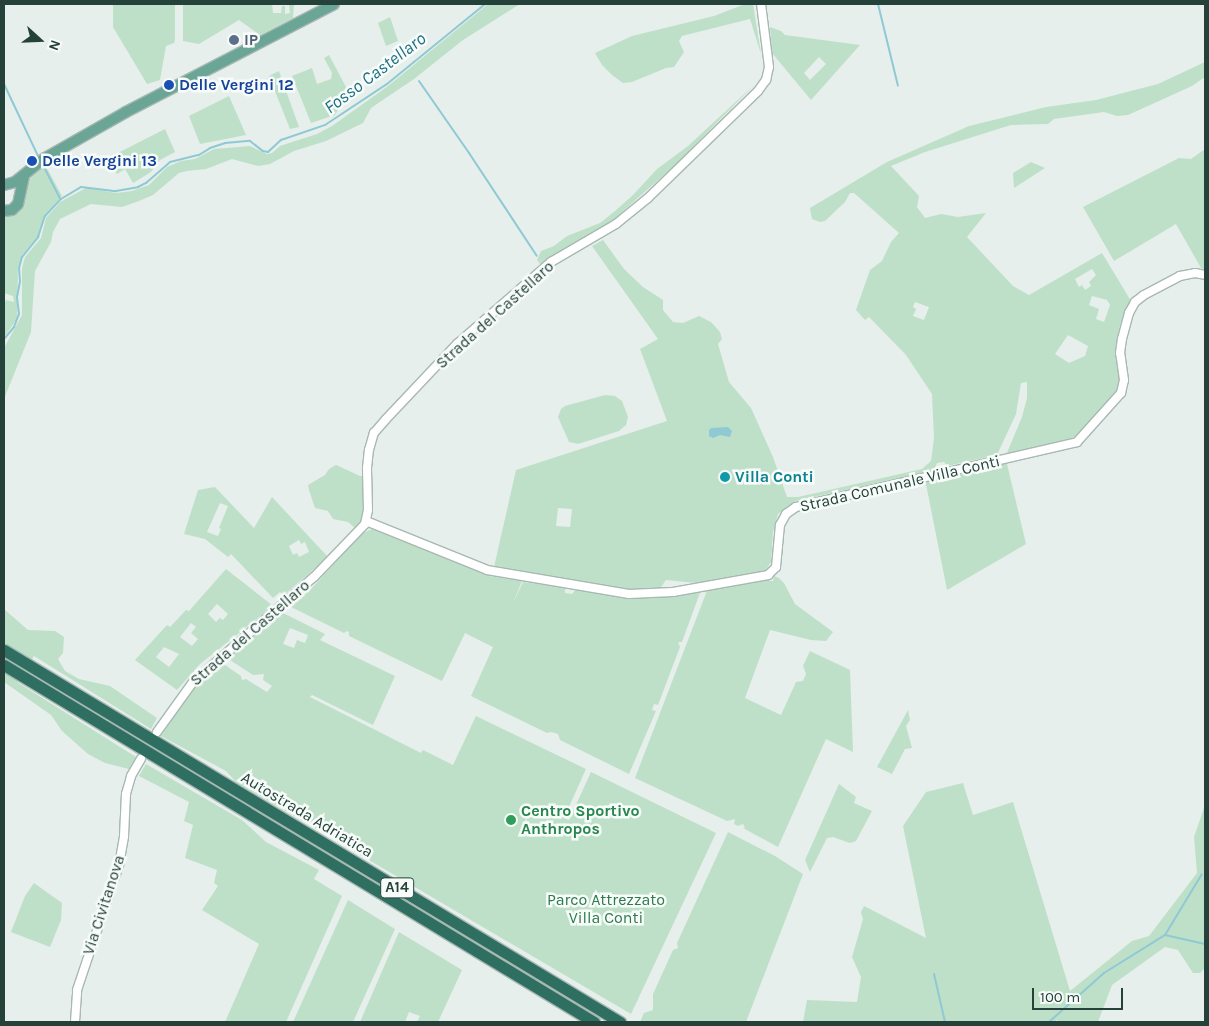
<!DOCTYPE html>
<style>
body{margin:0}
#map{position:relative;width:1209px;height:1026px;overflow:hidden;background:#e6efeb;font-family:Karla,sans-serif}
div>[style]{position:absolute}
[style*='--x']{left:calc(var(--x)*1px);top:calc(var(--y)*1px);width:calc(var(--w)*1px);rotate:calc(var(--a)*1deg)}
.green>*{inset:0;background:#bfe0c8}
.water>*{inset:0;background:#8ec9d4}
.stream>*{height:2px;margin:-1px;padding:0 1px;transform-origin:1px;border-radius:1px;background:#8ec9d4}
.roads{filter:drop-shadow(1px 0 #a8b8b2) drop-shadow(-1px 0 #a8b8b2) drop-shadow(0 1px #a8b8b2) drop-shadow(0 -1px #a8b8b2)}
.minor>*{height:8px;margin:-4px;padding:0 4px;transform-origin:4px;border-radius:4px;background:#fff}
.major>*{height:10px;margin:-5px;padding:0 5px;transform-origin:5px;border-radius:5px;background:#6aa596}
.highway>*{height:11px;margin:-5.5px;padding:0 5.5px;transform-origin:5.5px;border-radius:5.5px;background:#2f6f62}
.dots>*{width:14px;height:14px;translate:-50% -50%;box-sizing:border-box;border:2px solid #f7fbf9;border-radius:50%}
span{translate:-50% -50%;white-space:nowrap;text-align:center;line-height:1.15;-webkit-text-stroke:5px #f7fbf9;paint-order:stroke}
.shield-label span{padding:1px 4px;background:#f7fbf9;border:1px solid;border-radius:4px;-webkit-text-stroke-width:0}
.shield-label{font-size:15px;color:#24423a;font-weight:700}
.service-label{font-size:16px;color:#4e5e75;font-weight:700}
.left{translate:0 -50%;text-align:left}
.transit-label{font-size:16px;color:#164399;font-weight:700}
.street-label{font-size:16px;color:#24423a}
.culture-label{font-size:16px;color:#0d838f;font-weight:700}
.leisure-label{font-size:16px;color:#27864d;font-weight:700}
.park-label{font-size:16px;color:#2d7a4b}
.water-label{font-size:18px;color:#1c6f80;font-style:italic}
.frame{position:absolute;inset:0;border:5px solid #24423a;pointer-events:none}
.north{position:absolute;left:15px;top:15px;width:50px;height:50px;-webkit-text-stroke:4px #f7fbf9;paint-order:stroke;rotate:110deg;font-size:14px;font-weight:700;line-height:20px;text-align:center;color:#24423a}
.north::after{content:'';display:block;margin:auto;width:18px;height:22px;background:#24423a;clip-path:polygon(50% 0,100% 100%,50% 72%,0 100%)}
.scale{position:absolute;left:1032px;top:988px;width:91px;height:22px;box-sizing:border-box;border:2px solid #24423a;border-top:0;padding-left:6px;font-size:15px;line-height:18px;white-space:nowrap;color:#24423a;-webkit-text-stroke:4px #f7fbf9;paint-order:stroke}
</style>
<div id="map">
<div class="green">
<i style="clip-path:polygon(113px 4px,175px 4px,175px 40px,174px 43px,166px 46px,160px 80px,147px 84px,113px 27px)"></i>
<i style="clip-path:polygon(183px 4px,272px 4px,273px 13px,281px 13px,282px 6px,285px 6px,285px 14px,290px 13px,289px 4px,294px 4px,293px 18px,260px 35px,239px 20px,199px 44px,183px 41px)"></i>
<i style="clip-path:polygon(488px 4px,520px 4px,463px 40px,414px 79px,371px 108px,363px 123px,326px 141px,294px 151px,270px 164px,258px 166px,232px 159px,206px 169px,187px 171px,179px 173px,153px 195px,139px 201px,122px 207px,91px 204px,60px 219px,53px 232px,51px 242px,35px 271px,31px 332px,4px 399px,4px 348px,22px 315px,22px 268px,25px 257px,41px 238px,46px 218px,60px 202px,86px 188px,116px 193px,132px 191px,149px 185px,167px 167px,181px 161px,195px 159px,214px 149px,250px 146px,267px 154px,272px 153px,280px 146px,317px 134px,332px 126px,388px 86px)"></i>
<i style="clip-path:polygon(745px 4px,753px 4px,761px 54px,750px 19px,682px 36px,679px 41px,684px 52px,674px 67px,666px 68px,632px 82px,623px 83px,612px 75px,602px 65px,595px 53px,632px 36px,714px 16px)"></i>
<i style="clip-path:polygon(390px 17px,398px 41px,386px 46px,378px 23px)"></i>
<i style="clip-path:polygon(evenodd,770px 27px,781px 31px,785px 35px,860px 45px,811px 100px,772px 53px,770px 27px,819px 57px,826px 64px,810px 80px,804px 73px,819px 57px)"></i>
<i style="clip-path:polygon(329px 55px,346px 87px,342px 94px,342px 103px,335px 115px,311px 123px,292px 76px,312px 68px,317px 84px,331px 79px,332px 73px,324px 58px)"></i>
<i style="clip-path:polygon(evenodd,1205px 62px,1205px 77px,1192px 86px,1128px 115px,1117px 116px,1104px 112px,1054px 119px,1048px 124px,1011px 125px,925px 152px,891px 166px,919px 196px,917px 207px,925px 218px,941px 214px,958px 217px,986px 213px,967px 237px,1013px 286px,1029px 295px,1102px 253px,1131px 301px,1120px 325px,1116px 345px,1119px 381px,1116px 393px,1076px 436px,1066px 441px,1006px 455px,1022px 417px,1027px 398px,1027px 382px,1021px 383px,1016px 414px,997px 455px,947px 466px,944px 462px,937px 463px,934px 470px,796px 501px,778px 514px,773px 532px,771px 562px,765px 571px,696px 583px,666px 580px,659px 590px,624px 590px,494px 567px,516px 470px,667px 421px,640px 349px,658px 339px,592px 246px,603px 240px,624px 269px,643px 287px,663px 300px,663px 310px,673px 322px,683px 323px,699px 316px,711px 322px,720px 332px,722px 339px,718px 344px,729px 382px,751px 408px,773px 457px,787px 497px,798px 497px,922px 469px,931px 461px,934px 438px,932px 394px,906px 355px,869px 317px,865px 320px,856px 310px,870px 270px,882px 261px,891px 242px,899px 233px,854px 193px,850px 193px,845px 202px,825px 221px,820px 222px,812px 219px,810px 208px,887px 162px,969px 126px,1046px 107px,1096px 100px,1158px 84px,1205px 62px,1092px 269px,1096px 275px,1089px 282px,1091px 286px,1085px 290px,1082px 285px,1079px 287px,1075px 279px,1092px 269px,1205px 62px,1092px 296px,1107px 300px,1110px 305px,1104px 322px,1096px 319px,1099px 309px,1089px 305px,1092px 296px,1205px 62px,915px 302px,929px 307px,924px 320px,913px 316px,916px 309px,913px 307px,915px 302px,1205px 62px,1068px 335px,1088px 346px,1085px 356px,1069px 363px,1055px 354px,1068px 335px,1205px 62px,558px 508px,572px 509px,570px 527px,556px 526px,558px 508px)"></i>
<i style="clip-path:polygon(279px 71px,299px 127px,290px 129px,269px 76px)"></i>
<i style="clip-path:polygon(754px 85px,674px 166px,613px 220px,541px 265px,537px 260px,541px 251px,554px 246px,567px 236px,600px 223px,615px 211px,633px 195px,657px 169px,688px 146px)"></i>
<i style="clip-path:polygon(229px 96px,246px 135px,200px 144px,189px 116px)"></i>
<i style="clip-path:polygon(165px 129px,175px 152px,160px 160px,151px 172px,133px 183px,125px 169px,117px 174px,108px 158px)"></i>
<i style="clip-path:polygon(1205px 149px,1205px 270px,1201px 268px,1176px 224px,1114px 261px,1083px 207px,1179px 158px,1191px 159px)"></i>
<i style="clip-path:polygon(1031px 162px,1045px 168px,1014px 188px,1013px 173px)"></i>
<i style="clip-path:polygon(44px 163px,62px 196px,45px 215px,38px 236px,22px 255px,18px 267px,17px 319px,4px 337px,4px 305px,6px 300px,14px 302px,13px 296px,4px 293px,4px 216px,13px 214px,20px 209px,24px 200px,28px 181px)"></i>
<i style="clip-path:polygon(605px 395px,615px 396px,622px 401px,628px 417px,626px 425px,619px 431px,578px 444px,569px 442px,558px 417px,561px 409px,565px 406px)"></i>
<i style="clip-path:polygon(1004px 462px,1007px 464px,1026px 544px,947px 590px,925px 479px,940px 476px,941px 482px,947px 481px,946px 475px,971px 469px,977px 473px,981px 472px,983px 467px)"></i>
<i style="clip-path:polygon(336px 465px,360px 476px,364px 476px,365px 509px,363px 519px,355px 528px,348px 522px,333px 519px,328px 511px,315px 508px,309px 490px,308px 485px,325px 475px,329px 469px)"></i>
<i style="clip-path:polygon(evenodd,215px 487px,254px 528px,272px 497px,328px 557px,284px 595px,280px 592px,273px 598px,231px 554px,228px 557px,205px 539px,184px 534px,198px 490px,215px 487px,220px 503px,228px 506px,219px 528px,221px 529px,218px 536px,207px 532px,220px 503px,215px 487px,299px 540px,301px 544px,305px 542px,309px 552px,299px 557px,297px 553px,293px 555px,289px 546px,299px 540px)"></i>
<i style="clip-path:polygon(372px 529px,490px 576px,522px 581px,513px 603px,523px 582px,565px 587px,565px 593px,572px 594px,576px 589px,631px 598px,670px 597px,701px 590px,682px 642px,678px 642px,680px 647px,658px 705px,654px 704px,652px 710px,656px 711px,629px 774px,560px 740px,558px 734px,551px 732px,547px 733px,471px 696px,493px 647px,465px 633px,442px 681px,349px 636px,349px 632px,347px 631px,344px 633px,291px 607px,312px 588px,361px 534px)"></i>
<i style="clip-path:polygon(evenodd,226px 569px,273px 606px,200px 664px,177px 690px,135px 660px,167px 625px,170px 627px,186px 610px,189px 611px,226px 569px,217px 604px,228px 614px,223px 620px,220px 618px,216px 622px,208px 614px,217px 604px,226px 569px,191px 623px,196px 627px,191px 633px,198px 639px,192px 646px,180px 637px,191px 623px,226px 569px,164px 647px,179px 654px,169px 667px,156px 657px,164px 647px)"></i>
<i style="clip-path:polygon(774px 576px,779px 578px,784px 583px,795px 604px,833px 632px,826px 641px,811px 640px,770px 630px,745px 698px,781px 715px,796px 682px,803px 681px,806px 674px,803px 666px,810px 651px,850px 670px,853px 752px,826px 739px,778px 847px,743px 828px,745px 828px,743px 824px,738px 826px,734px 824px,735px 819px,727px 821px,635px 778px,708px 588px,752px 581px,753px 583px,770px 578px,770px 581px,773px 581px)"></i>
<i style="clip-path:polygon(4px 609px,28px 630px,55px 631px,64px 637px,63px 653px,58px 659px,65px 671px,79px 679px,110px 686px,157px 718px,151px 729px,34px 656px,17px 682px,136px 757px,129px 769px,105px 763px,88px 754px,62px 731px,51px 715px,4px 682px)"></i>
<i style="clip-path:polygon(evenodd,283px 613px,325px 634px,320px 640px,395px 676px,373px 725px,312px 695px,310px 697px,421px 753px,423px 750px,453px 765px,476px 716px,586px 769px,564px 818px,569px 820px,591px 772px,716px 833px,631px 1014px,236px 782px,226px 771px,161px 736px,189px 694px,203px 679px,211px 677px,211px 672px,222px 663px,241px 676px,242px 680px,246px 679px,267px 692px,272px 686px,263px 680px,264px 674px,253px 675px,227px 658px,283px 613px,290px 628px,308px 635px,305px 643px,297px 640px,294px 648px,283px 644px,290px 628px)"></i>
<i style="clip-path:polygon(908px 710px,910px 720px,906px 726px,912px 748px,905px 749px,892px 774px,877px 767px)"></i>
<i style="clip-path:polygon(146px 764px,242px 820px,266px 842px,319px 870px,314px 879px,342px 896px,286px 1022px,225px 1022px,259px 944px,202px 910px,218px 886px,214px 883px,217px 870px,185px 858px,193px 825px,184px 821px,189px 802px,139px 776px)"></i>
<i style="clip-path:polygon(963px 783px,973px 815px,1013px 802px,1070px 991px,1132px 941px,1149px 936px,1197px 873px,1194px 837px,1205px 805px,1205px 968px,1200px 973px,1193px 973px,1178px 950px,1165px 947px,1112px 985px,1098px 1022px,1060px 1022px,1057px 1020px,1054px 1022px,803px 1022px,807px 1000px,857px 1002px,861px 977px,852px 957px,863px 919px,861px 912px,864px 906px,926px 938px,903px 826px,926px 792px)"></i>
<i style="clip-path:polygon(839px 784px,856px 797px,854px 803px,872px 811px,856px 841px,850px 843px,833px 837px,827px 838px,810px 872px,805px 860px)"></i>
<i style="clip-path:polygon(728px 832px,775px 856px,803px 874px,746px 1022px,640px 1022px,644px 1013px,653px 1010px,653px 994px,673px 950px,678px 948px,677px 943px)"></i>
<i style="clip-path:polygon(34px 883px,62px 903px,61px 920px,50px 947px,11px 932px,25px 896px)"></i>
<i style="clip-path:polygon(348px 900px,395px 929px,353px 1022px,293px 1022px)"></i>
<i style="clip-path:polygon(399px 932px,462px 970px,438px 1022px,417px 1022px,420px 1016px,409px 1012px,405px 1022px,360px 1022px)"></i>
</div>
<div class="water">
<i style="clip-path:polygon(728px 427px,732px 431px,730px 437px,720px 435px,713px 438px,709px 436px,709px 430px,711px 428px)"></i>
</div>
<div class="stream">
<i style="--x:878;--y:4;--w:84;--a:76.3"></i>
<i style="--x:419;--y:81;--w:88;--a:55.2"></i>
<i style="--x:469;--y:153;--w:123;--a:56.6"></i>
<i style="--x:4;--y:84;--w:82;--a:64.7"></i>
<i style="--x:43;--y:165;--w:37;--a:63"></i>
<i style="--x:4;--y:339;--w:16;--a:-50"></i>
<i style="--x:14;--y:327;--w:14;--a:-69"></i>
<i style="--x:19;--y:314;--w:17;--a:-97"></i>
<i style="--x:17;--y:297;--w:15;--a:-79"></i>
<i style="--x:20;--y:282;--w:14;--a:-94"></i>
<i style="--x:19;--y:268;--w:11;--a:-75"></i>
<i style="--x:22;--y:257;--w:26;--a:-51"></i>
<i style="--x:38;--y:237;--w:22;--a:-72"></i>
<i style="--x:45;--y:216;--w:23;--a:-47"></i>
<i style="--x:61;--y:199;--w:23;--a:-31"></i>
<i style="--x:81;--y:187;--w:35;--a:7"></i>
<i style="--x:116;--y:191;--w:22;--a:-10"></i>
<i style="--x:138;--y:187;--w:9;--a:-27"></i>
<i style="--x:146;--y:183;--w:32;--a:-41"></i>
<i style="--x:170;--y:162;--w:30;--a:-14"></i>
<i style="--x:199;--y:155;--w:13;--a:-32"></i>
<i style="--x:210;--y:148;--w:16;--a:-18"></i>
<i style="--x:225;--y:143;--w:25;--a:-5"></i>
<i style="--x:250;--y:141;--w:16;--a:38"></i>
<i style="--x:263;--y:151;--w:5;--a:11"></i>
<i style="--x:268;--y:152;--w:18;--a:-43"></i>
<i style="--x:281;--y:140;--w:46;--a:-18.8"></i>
<i style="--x:325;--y:125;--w:74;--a:-33.5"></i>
<i style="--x:387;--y:84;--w:127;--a:-39.2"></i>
<i style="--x:1165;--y:935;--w:41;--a:12.7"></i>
<i style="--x:934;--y:974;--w:49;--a:77.1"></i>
<i style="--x:1049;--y:1022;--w:74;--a:-41.7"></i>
<i style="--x:1104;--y:973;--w:72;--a:-31.9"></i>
<i style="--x:1165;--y:935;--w:71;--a:-58.8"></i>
</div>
<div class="roads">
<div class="minor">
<i style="--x:366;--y:521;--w:131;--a:22"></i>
<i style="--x:487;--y:570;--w:144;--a:9.6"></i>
<i style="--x:629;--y:594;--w:44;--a:-2.6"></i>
<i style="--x:673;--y:592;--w:97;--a:-10.1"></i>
<i style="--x:768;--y:575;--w:11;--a:-45"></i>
<i style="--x:776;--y:567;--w:42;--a:-84.6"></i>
<i style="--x:780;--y:525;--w:13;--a:-61"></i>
<i style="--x:786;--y:514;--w:12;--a:-35"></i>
<i style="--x:796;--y:507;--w:288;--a:-13"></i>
<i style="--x:1077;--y:442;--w:66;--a:-48.1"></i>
<i style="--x:1121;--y:393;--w:13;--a:-77"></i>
<i style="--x:1124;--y:380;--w:27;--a:-98"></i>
<i style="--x:1120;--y:353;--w:14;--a:-82"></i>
<i style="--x:1122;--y:339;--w:27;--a:-75"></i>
<i style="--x:1129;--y:313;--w:13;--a:-61"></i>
<i style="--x:1135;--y:302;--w:11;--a:-38"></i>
<i style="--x:1144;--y:295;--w:41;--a:-27.8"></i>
<i style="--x:1180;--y:276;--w:15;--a:-11"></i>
<i style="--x:1195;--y:273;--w:10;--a:11"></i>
<i style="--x:157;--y:732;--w:62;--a:-54.2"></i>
<i style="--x:193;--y:682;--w:160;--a:-41"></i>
<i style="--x:314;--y:577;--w:74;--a:-46.1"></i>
<i style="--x:365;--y:524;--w:14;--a:-78"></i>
<i style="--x:368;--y:510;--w:42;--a:-91.4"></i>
<i style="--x:367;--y:468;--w:18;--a:-84"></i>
<i style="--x:369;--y:450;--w:18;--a:-74"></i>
<i style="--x:374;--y:433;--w:18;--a:-49"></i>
<i style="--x:386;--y:419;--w:103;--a:-46.6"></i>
<i style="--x:457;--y:344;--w:125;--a:-41.1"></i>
<i style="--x:551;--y:262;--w:75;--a:-30.3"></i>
<i style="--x:616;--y:224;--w:41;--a:-39.1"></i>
<i style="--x:648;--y:198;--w:153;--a:-44.2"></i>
<i style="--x:758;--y:91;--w:14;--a:-54"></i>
<i style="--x:766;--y:80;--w:13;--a:-77"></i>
<i style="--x:769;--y:67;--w:64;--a:-97.2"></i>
<i style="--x:75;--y:1022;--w:32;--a:-86"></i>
<i style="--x:77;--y:990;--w:132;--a:-71.4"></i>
<i style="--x:119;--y:865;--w:29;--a:-80"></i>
<i style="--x:124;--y:836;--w:42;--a:-87.3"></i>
<i style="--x:126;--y:794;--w:19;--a:-74"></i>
<i style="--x:131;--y:776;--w:20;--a:-60"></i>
</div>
<div class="major">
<i style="--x:4;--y:185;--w:11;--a:-15"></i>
<i style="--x:15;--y:182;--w:38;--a:-39"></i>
<i style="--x:45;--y:158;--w:93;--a:-29.6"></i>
<i style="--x:126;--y:112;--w:234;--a:-27.4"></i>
<i style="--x:4;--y:211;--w:8;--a:-7"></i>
<i style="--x:12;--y:210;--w:8;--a:-45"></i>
<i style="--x:18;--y:204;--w:29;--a:-78"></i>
</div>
<div class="highway">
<i style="--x:4;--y:650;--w:720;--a:31.13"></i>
<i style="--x:4;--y:665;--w:690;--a:31.18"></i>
</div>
</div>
<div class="dots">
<i style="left:234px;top:40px;background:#5c6f8a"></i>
<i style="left:169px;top:85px;background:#1a4fb4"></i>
<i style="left:32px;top:161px;background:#1a4fb4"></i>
<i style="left:725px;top:477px;background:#0f9aa8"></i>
<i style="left:511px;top:820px;background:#2e9e5b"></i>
</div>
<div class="shield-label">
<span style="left:397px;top:888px">A14</span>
</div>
<div class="service-label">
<span class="left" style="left:244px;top:40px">IP</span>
</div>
<div class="transit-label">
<span class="left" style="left:179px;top:85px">Delle Vergini 12</span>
<span class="left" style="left:42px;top:161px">Delle Vergini 13</span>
</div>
<div class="street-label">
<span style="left:495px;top:315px;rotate:-42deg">Strada del Castellaro</span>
<span style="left:900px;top:484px;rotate:-13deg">Strada Comunale Villa Conti</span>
<span style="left:250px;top:633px;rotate:-41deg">Strada del Castellaro</span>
<span style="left:307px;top:815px;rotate:31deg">Autostrada Adriatica</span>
<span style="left:104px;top:905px;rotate:-72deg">Via Civitanova</span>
</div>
<div class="culture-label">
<span class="left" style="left:735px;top:477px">Villa Conti</span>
</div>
<div class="leisure-label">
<span class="left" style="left:521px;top:820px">Centro Sportivo<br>Anthropos</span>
</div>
<div class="park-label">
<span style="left:606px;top:909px">Parco Attrezzato<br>Villa Conti</span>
</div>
<div class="water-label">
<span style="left:375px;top:73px;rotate:-37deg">Fosso Castellaro</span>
</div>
<div class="frame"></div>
<div class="north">N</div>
<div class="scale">100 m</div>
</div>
